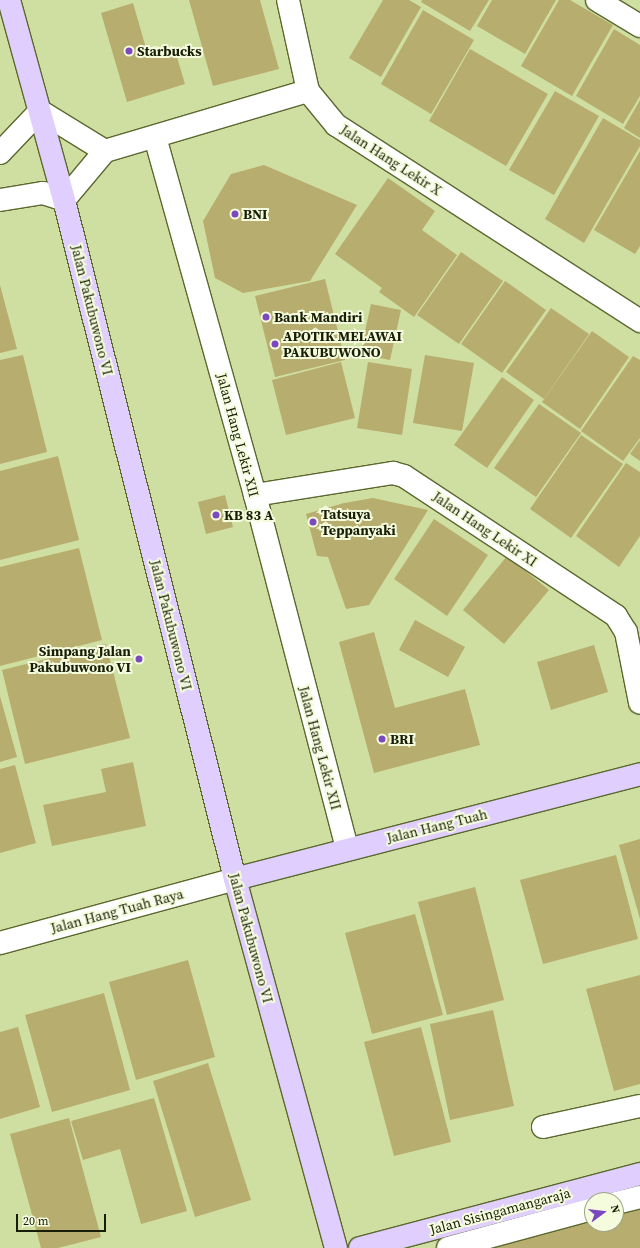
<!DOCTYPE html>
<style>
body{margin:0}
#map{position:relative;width:640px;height:1248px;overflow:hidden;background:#cfdfa2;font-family:"Source Serif 4",serif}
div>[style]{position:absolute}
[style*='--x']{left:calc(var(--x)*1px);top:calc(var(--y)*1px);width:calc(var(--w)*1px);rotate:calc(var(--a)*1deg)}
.building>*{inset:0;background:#b7ad6e}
.roads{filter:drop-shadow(1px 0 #5b682f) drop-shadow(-1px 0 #5b682f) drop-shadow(0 1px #5b682f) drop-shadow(0 -1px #5b682f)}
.minor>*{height:22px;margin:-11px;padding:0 11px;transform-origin:11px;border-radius:11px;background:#fff}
.major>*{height:22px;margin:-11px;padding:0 11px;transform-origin:11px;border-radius:11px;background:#e0cffe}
.dots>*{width:11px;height:11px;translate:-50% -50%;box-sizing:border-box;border:2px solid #f4fcdd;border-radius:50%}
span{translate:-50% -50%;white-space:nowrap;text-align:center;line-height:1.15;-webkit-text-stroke:4px #f4fcdd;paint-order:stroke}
.poi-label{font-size:14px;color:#181d05;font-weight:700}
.left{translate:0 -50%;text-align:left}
.right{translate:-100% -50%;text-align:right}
.street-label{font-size:14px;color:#181d05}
.north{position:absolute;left:584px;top:1192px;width:40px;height:40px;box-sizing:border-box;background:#f4fcdd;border:1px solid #9ca387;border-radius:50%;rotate:75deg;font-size:11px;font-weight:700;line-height:16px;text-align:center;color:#181d05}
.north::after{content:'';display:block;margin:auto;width:14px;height:18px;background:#7b48bf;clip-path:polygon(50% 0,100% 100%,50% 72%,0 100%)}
.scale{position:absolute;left:16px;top:1214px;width:90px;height:18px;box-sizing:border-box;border:2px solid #181d05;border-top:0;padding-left:5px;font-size:12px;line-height:14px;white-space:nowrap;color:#181d05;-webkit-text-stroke:3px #f4fcdd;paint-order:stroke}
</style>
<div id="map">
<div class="building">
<i style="clip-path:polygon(189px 0,260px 0,279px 69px,213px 86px)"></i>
<i style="clip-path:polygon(383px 0,409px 0,421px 7px,381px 77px,349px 58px)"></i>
<i style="clip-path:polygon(422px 0,489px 0,470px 31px,421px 2px)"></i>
<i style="clip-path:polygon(492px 0,556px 0,525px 54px,477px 26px)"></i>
<i style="clip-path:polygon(559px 0,570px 0,613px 25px,572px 96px,521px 66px)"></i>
<i style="clip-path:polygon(133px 3px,148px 55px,174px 47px,185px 84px,127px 102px,101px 13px)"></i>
<i style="clip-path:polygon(423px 10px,474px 40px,431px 114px,381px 84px)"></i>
<i style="clip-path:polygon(614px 29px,640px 45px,640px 96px,623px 124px,576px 96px)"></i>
<i style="clip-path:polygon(470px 49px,548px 94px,506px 166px,429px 121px)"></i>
<i style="clip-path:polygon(555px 91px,599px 116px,554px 195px,509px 170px)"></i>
<i style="clip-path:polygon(640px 100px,640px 138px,624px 128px)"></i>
<i style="clip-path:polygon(603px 118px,640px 140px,640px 146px,584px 243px,545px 219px)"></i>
<i style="clip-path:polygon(640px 151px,640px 246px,635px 254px,594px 230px)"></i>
<i style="clip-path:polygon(264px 165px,357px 205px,310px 281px,243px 293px,215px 278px,203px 221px,231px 174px)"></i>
<i style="clip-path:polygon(388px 178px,435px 211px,422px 230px,457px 255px,414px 317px,379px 292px,382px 288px,335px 254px)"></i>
<i style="clip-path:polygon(461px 252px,503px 281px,459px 344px,417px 315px)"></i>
<i style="clip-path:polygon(325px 279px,345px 360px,275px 377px,255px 296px)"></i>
<i style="clip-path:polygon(505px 281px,546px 310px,502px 373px,461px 344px)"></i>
<i style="clip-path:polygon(0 285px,17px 349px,0 353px)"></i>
<i style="clip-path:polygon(371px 304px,401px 310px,390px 360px,360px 354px)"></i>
<i style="clip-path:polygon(551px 308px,589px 334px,544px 399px,506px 372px)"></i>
<i style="clip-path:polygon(592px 331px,629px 357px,580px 429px,542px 402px)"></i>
<i style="clip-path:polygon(23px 355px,47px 452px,0 464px,0 360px)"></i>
<i style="clip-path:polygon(425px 355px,474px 363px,462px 431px,413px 423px)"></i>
<i style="clip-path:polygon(633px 356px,640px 360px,640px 438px,623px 461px,581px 431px)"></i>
<i style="clip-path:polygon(341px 362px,355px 418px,286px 435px,272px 380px)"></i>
<i style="clip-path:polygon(368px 362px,412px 369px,402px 435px,357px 428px)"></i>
<i style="clip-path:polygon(502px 377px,534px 400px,487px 468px,454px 445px)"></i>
<i style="clip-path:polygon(539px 404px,581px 433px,536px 497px,494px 468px)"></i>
<i style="clip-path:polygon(581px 435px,623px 464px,571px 538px,530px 509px)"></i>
<i style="clip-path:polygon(640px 440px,640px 461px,630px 454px)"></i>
<i style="clip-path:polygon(58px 456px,79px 540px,0 560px,0 471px)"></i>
<i style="clip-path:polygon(626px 463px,640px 472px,640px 536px,619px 567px,576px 536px)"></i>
<i style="clip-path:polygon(225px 495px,233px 527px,206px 534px,198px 502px)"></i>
<i style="clip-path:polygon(373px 498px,428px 510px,369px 605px,346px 609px,328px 557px,317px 556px,306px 514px,344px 503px)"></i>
<i style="clip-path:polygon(434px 519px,488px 555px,447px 616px,394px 579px)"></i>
<i style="clip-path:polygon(79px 548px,102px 640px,0 666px,0 567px)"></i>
<i style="clip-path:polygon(507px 556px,549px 590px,504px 644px,463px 610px)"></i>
<i style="clip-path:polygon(415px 620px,465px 647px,448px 677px,399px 650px)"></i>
<i style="clip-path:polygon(374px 632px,395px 708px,465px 689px,480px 745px,374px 773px,339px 642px)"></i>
<i style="clip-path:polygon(106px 644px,130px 738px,25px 764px,2px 670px)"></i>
<i style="clip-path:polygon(594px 645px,608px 692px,551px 710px,537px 662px)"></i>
<i style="clip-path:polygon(0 696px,17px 757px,0 762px)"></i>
<i style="clip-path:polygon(133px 762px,146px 826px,52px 846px,43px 805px,106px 792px,101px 769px)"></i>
<i style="clip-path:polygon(15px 765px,36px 843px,0 853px,0 769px)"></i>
<i style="clip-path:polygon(640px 839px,640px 919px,619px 845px)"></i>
<i style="clip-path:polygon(616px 855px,638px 939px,543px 964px,520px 880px)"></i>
<i style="clip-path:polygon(475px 887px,504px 1000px,447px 1015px,418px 902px)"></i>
<i style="clip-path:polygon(415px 914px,443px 1015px,372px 1034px,345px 933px)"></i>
<i style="clip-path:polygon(188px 960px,215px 1057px,136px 1080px,109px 982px)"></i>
<i style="clip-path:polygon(640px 975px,640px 1084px,614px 1091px,586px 989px)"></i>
<i style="clip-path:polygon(104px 993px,130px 1090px,52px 1112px,25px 1015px)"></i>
<i style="clip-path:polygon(493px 1010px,514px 1106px,450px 1120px,430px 1024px)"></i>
<i style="clip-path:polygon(18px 1027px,40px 1107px,0 1119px,0 1032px)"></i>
<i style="clip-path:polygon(421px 1027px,451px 1142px,394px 1156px,364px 1042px)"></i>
<i style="clip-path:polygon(208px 1063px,251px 1200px,195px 1217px,153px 1081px)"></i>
<i style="clip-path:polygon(154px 1098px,187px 1211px,141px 1224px,120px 1149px,83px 1160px,71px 1121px)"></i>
<i style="clip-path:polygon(69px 1118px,101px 1237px,58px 1248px,41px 1248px,10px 1134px)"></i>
<i style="clip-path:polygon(640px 1209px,640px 1248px,491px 1248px,592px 1221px,592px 1224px,616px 1224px,616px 1215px)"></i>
</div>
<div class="roads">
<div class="minor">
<i style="--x:288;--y:0;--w:93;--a:77.6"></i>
<i style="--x:308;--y:91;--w:44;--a:50.5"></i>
<i style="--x:336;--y:125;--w:362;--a:32.8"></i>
<i style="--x:597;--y:0;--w:50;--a:31.2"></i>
<i style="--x:155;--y:137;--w:372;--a:74.4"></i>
<i style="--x:255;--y:495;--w:366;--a:75.4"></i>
<i style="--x:0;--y:153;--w:58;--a:-46.4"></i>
<i style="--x:40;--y:111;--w:76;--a:31.6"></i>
<i style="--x:0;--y:200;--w:44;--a:-9.2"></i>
<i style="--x:43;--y:193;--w:22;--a:18"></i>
<i style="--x:64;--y:200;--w:64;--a:-50.1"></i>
<i style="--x:105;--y:151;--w:212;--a:-16.5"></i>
<i style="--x:255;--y:495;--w:140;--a:-9.1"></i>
<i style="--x:393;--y:473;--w:11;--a:15"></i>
<i style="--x:404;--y:476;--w:254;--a:33.4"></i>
<i style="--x:616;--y:616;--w:19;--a:58"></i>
<i style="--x:626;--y:632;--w:72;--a:78.8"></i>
<i style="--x:0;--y:943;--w:244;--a:-15.2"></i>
<i style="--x:543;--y:1127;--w:99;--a:-12.2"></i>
<i style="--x:616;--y:1203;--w:25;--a:-14"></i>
<i style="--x:448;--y:1248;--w:149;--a:-15.2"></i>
</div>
<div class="major">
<i style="--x:9;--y:0;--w:207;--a:74.6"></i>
<i style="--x:64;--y:200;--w:700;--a:75.86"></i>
<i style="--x:235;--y:879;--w:383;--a:74.7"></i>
<i style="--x:235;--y:879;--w:418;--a:-14.5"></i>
<i style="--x:360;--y:1248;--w:290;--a:-14.8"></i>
</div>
</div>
<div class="dots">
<i style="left:129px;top:51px;background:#7b48bf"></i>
<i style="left:235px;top:214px;background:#7b48bf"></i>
<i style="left:266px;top:317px;background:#7b48bf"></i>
<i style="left:275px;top:344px;background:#7b48bf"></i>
<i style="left:216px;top:515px;background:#7b48bf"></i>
<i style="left:313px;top:522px;background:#7b48bf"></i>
<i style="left:139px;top:659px;background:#7b48bf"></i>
<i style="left:382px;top:739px;background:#7b48bf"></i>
</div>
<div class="poi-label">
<span class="left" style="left:137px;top:51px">Starbucks</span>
<span class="left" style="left:243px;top:214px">BNI</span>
<span class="left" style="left:274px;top:317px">Bank Mandiri</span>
<span class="left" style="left:283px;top:344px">APOTIK MELAWAI<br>PAKUBUWONO</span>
<span class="left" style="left:321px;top:522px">Tatsuya<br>Teppanyaki</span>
<span class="left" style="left:224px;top:515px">KB 83 A</span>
<span class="right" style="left:131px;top:659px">Simpang Jalan<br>Pakubuwono VI</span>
<span class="left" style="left:390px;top:739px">BRI</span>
</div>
<div class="street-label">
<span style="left:391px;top:160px;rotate:33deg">Jalan Hang Lekir X</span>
<span style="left:92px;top:310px;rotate:76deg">Jalan Pakubuwono VI</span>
<span style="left:238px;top:435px;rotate:75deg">Jalan Hang Lekir XII</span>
<span style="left:485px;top:529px;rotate:34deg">Jalan Hang Lekir XI</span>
<span style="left:171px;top:625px;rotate:76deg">Jalan Pakubuwono VI</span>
<span style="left:320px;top:748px;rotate:75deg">Jalan Hang Lekir XII</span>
<span style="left:437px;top:826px;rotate:-14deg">Jalan Hang Tuah</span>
<span style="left:117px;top:911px;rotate:-15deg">Jalan Hang Tuah Raya</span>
<span style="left:251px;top:938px;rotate:75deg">Jalan Pakubuwono VI</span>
<span style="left:500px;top:1211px;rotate:-15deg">Jalan Sisingamangaraja</span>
</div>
<div class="north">N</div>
<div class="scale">20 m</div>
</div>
